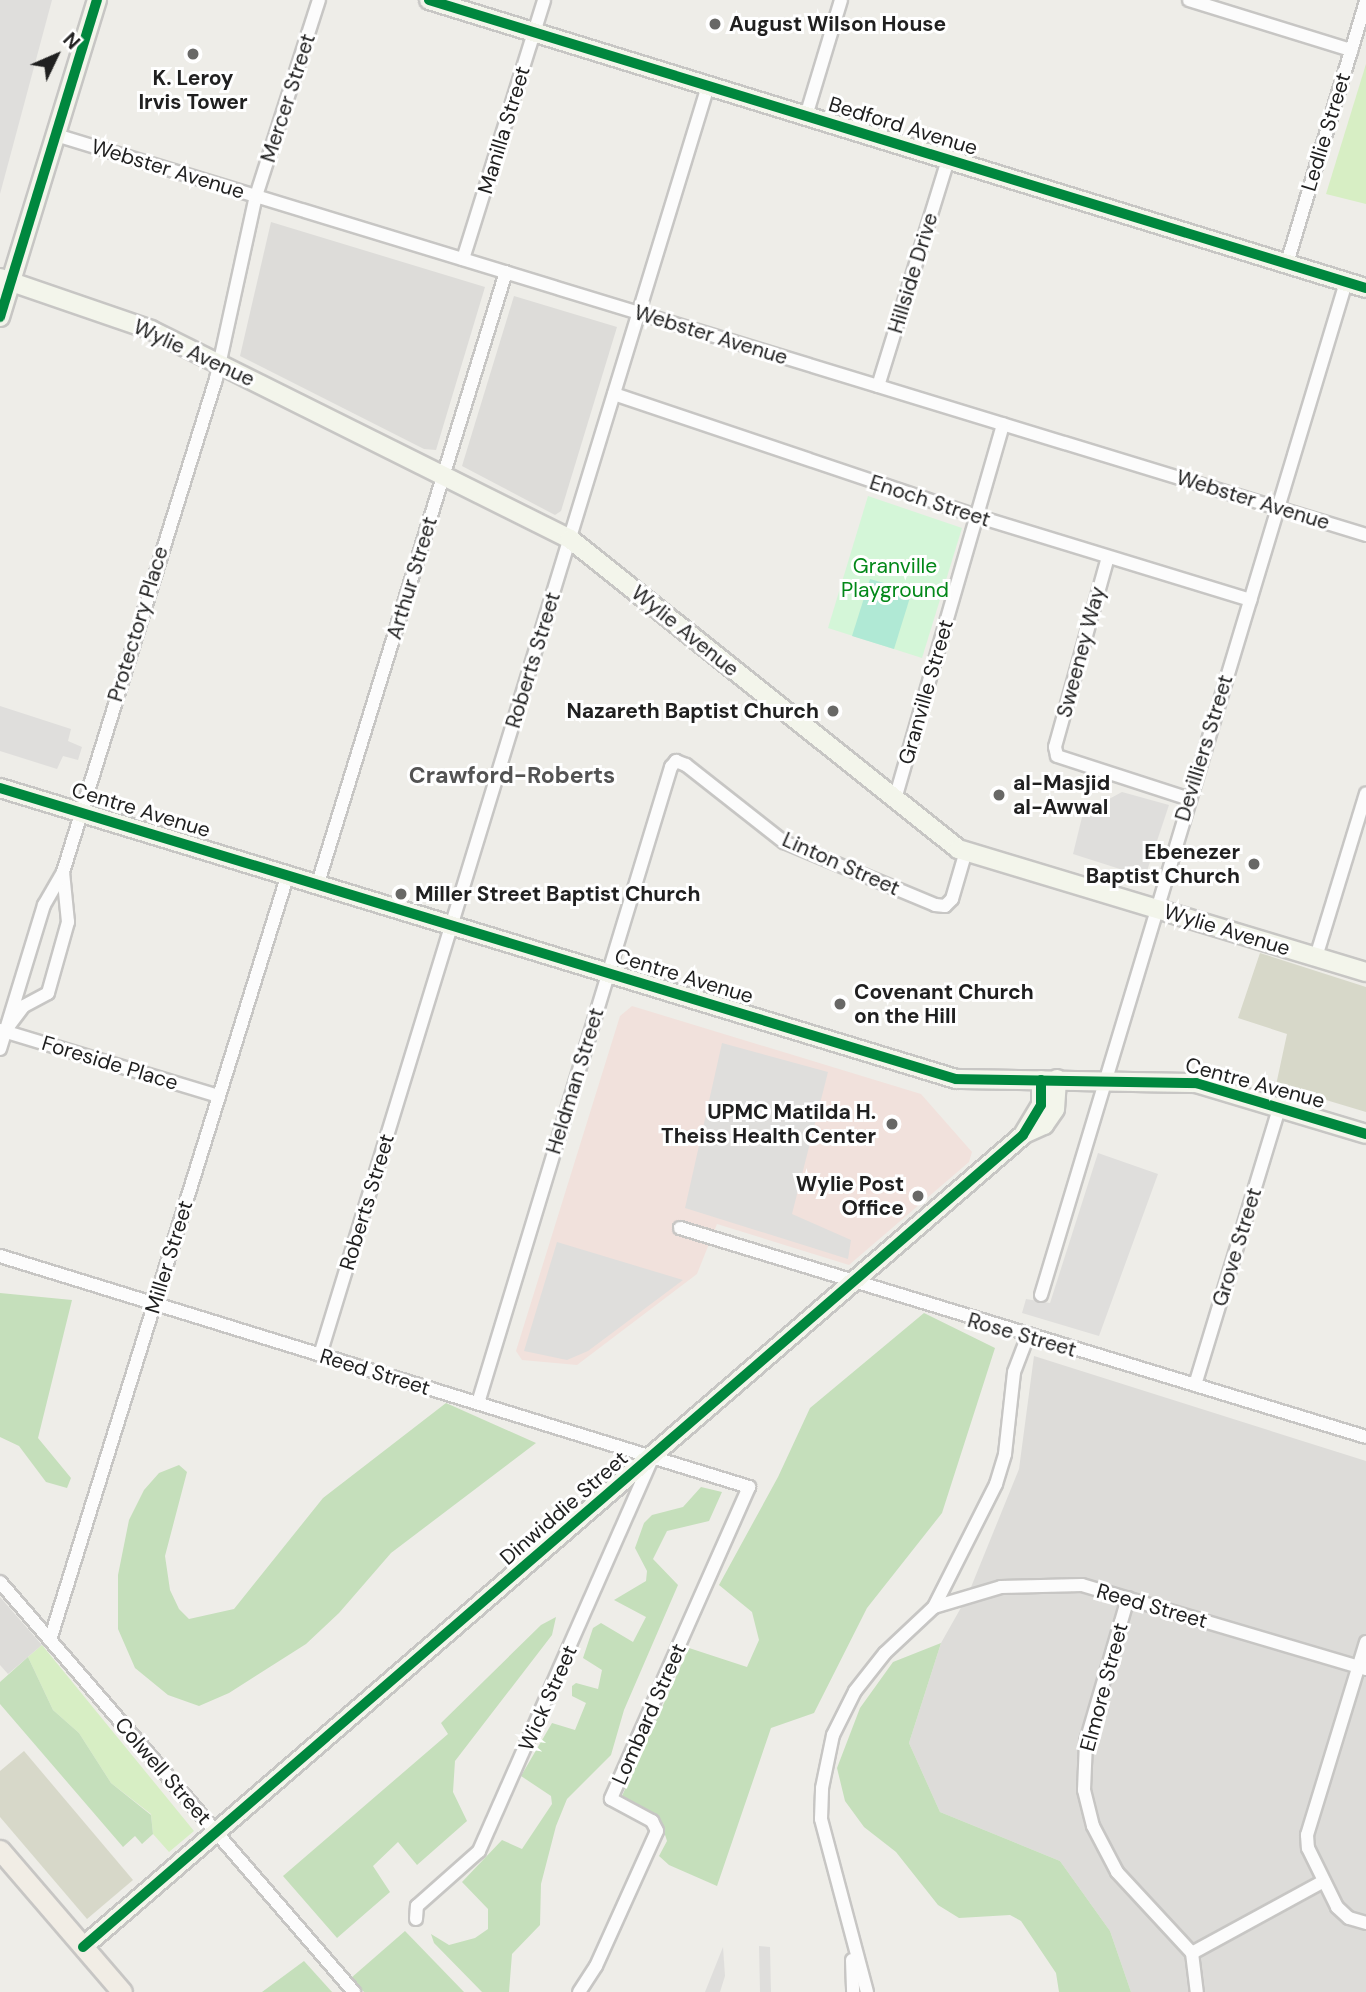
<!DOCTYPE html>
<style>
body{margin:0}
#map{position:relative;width:1366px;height:1992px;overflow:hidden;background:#eeede8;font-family:"DM Sans",sans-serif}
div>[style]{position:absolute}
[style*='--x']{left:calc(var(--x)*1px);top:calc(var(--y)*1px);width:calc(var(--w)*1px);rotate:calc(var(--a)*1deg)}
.residential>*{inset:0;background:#dddcd9}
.commercial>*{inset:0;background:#f1e1dc}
.construction>*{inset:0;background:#d7d8c9}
.grass>*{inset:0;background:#d7eec4}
.forest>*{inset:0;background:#c5dfbb}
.park>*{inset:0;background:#d4f6d8}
.pitch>*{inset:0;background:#b0e9d5}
.parking>*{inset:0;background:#dfdedc}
.roads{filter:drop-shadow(2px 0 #c7c6c4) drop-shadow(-2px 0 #c7c6c4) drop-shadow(0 2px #c7c6c4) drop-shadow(0 -2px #c7c6c4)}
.street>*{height:12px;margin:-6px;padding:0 6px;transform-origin:6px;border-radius:6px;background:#fcfcfc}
.secondary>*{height:18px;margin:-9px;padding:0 9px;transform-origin:9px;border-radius:9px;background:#f3f5eb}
.primary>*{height:19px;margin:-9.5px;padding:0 9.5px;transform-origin:9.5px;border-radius:9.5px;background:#f1ede5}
.cycleway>*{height:10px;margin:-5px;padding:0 5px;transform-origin:5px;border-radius:5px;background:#00873e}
.dots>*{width:19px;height:19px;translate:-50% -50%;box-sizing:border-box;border:4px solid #fff;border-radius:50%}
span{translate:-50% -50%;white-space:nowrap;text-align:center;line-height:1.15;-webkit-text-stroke:6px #fff;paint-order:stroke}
.poi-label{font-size:21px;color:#202020;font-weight:700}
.left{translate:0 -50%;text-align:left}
.right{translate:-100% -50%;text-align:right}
.street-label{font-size:21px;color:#202020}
.park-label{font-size:21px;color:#038819}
.neighbourhood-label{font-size:23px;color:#535353;font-weight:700}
.north{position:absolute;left:21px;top:21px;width:70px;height:70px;-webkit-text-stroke:5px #fff;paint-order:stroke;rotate:46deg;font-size:19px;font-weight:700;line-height:28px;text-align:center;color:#202020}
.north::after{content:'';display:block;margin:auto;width:24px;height:32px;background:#202020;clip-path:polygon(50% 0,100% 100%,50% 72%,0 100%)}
</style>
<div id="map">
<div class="residential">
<i style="clip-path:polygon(271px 222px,485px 287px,436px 450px,424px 449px,240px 356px)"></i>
<i style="clip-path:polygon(514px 296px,617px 327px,561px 511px,555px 515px,462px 466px)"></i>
<i style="clip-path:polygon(1034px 1356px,1366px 1461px,1366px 1992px,1131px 1992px,1110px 1931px,1060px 1861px,940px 1812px,909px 1743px,941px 1643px,967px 1597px,1019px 1469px)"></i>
<i style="clip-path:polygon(0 1597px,42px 1645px,8px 1674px,0 1665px)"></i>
</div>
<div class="commercial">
<i style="clip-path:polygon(632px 1006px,921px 1094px,972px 1152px,969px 1162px,849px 1265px,717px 1224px,697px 1274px,577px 1365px,522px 1360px,516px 1351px,620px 1016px)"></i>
</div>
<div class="construction">
<i style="clip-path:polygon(1260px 953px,1366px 987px,1366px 1112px,1276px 1085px,1287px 1034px,1238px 1018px)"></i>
<i style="clip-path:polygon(24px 1751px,133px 1880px,87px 1919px,0 1817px,0 1771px)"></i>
</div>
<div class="grass">
<i style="clip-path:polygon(1366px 64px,1366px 204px,1326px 194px)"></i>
<i style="clip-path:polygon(42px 1645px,194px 1831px,169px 1852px,153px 1834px,151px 1814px,111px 1783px,79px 1733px,53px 1710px,28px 1657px)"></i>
</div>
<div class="forest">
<i style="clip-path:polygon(0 1293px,72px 1300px,38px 1438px,71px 1478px,67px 1488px,46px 1482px,19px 1446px,0 1437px)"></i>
<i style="clip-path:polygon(924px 1313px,995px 1348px,942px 1513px,867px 1608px,814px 1713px,771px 1728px,717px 1886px,669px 1865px,659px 1856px,667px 1841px,659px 1816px,622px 1796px,689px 1648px,747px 1667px,759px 1640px,752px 1612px,719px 1585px,778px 1477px,810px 1408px)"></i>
<i style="clip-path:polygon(446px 1403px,536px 1443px,391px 1553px,339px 1613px,306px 1644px,229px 1693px,199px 1706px,168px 1695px,135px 1668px,118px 1629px,118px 1575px,129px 1520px,144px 1490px,159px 1473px,179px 1465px,187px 1472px,165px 1556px,170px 1590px,179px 1609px,189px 1619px,234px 1609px,323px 1498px)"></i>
<i style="clip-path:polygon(701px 1487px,722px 1492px,709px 1521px,667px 1531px,653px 1559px,678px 1585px,624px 1710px,611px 1755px,567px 1799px,556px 1826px,541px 1884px,540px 1925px,512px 1954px,509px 1992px,482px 1992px,434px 1943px,431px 1934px,449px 1945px,475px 1938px,488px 1929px,488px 1909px,462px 1882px,502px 1840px,522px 1849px,552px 1804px,551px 1796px,521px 1776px,552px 1723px,575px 1730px,586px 1703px,572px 1696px,572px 1686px,576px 1683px,598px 1689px,602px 1670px,583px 1658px,593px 1628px,601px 1623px,633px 1642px,646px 1617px,614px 1600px,646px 1581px,647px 1571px,635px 1548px,644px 1523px,652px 1515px,683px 1507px)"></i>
<i style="clip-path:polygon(556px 1617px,552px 1635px,455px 1761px,453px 1792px,467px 1821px,417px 1865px,398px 1842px,373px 1866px,390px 1892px,337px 1938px,283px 1876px,448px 1734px,441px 1723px,541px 1625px)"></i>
<i style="clip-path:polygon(941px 1643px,909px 1743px,940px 1812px,1060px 1861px,1110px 1931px,1131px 1992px,1059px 1992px,1056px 1973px,1021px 1921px,1010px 1915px,959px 1918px,938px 1905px,896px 1852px,864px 1827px,845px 1801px,837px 1768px,860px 1708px,893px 1662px)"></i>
<i style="clip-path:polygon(28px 1657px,53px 1710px,79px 1733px,111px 1783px,151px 1815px,153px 1834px,142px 1844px,135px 1836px,123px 1847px,0 1704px,0 1682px)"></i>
<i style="clip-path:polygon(405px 1931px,464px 1992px,364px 1992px,351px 1978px)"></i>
<i style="clip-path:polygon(304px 1961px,332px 1992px,262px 1992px)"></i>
</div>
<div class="park">
<i style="clip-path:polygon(868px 496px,962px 528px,922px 658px,828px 628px)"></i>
</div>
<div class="pitch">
<i style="clip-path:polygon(870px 579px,912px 591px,894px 649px,852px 636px)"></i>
</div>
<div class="parking">
<i style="clip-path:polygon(0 0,52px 0,0 194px)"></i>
<i style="clip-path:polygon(0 706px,71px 729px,68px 741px,82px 747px,78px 760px,63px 756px,57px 769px,0 751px)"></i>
<i style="clip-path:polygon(1122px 792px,1169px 805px,1145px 877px,1073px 854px,1083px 813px)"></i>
<i style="clip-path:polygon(722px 1043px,828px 1072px,792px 1214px,851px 1240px,848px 1259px,685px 1208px)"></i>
<i style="clip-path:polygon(1098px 1153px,1158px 1174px,1099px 1336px,1022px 1313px,1026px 1299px,1050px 1303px)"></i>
<i style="clip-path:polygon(557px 1242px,683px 1280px,588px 1351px,567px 1360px,524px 1351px)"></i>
<i style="clip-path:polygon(759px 1946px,770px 1947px,771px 1992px,760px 1992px)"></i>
<i style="clip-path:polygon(723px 1947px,725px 1976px,720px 1992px,705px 1992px)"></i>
</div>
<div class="roads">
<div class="street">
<i style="--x:1189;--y:0;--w:170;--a:17.2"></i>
<i style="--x:806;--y:116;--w:121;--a:-73.2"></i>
<i style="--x:56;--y:135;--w:1370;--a:16.98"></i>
<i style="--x:463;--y:259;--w:271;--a:-72.6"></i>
<i style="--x:1287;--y:263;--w:273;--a:-73.2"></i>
<i style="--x:878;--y:386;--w:237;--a:-72.8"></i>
<i style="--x:614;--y:394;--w:382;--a:18.6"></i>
<i style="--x:976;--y:516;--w:287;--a:17"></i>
<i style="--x:1108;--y:557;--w:197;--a:105.6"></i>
<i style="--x:1055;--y:747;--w:9;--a:77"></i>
<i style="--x:1057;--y:756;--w:139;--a:18"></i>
<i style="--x:895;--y:799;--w:390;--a:-73.9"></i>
<i style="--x:318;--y:883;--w:639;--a:-72.9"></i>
<i style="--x:1316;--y:957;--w:171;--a:-73"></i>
<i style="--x:0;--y:1030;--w:229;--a:16.8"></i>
<i style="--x:5;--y:1031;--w:31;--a:-53"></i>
<i style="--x:24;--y:1006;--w:27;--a:-28"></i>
<i style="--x:48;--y:993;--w:74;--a:-74.3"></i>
<i style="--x:68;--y:922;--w:50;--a:-95.7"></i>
<i style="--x:63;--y:872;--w:516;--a:-72.76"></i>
<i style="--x:216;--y:379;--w:187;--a:-77.7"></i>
<i style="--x:256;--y:196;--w:206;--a:-72.2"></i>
<i style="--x:0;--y:1049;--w:151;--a:-73"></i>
<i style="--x:44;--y:905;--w:38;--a:-60"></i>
<i style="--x:680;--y:1228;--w:717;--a:16.94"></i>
<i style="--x:0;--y:1256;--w:784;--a:17.14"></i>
<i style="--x:749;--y:1487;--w:341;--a:113.9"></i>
<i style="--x:611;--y:1799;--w:47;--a:28.2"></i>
<i style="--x:652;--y:1821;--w:11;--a:63"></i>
<i style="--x:657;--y:1831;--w:148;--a:114.3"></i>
<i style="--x:596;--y:1966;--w:31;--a:123"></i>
<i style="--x:1041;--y:1295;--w:1058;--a:-73.24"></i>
<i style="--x:320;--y:1355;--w:1327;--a:-73"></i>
<i style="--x:1195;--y:1385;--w:289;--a:-73.1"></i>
<i style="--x:478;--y:1403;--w:665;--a:-73.12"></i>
<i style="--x:671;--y:767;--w:8;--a:-50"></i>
<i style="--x:676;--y:761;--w:11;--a:22"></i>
<i style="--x:686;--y:765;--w:125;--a:38.2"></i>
<i style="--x:784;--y:842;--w:164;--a:22.6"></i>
<i style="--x:935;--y:905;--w:10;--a:6"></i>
<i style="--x:945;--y:906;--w:10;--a:-45"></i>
<i style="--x:952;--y:899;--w:50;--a:-73.7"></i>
<i style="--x:0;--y:1582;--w:542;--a:49.19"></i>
<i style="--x:1128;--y:1598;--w:150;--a:106.3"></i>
<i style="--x:1086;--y:1742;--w:48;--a:92.4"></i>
<i style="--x:1084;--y:1790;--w:37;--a:76"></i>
<i style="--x:1093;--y:1826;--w:52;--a:62.4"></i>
<i style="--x:1117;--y:1872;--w:110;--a:47.2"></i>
<i style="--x:1192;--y:1953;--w:39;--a:83"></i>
<i style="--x:934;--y:1607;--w:70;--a:-16.6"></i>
<i style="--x:1001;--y:1587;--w:81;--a:-1.4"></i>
<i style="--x:1082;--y:1585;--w:296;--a:16.5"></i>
<i style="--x:50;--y:1640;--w:802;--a:-72.74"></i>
<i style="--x:1366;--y:1642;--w:202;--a:107"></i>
<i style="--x:1307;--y:1835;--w:13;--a:86"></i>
<i style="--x:1308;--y:1848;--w:66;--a:63.8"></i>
<i style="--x:1337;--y:1907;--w:16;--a:43"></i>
<i style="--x:1349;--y:1918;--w:18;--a:16"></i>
<i style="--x:416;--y:1919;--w:13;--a:-86"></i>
<i style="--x:417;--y:1906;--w:83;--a:-41.6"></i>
<i style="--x:479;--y:1851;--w:428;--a:-66.2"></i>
<i style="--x:1192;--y:1953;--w:150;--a:-28.6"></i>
<i style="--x:852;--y:1960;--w:32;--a:88"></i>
<i style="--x:867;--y:1992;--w:179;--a:-104.9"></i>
<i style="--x:821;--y:1819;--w:31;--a:-88"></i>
<i style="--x:822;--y:1788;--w:54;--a:-78.3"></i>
<i style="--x:833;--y:1735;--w:49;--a:-63.4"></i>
<i style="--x:855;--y:1691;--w:48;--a:-51.7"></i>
<i style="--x:885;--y:1653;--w:67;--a:-43.2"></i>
<i style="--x:934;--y:1607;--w:138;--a:-63.2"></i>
<i style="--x:996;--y:1484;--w:31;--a:-73"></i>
<i style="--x:1005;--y:1454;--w:82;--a:-83.7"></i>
<i style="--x:1014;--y:1372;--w:36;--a:-69"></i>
</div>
<div class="secondary">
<i style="--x:429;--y:0;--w:980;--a:17.09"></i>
<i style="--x:0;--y:278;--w:160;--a:19"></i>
<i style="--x:151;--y:330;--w:468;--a:26.5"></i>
<i style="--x:570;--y:539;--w:497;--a:38.6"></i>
<i style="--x:958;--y:849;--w:426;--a:16.8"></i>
<i style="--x:0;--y:317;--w:332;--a:-73"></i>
<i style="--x:0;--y:788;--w:999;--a:16.93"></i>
<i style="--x:956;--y:1079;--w:240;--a:1"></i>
<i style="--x:1196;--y:1083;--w:177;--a:16.7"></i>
<i style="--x:1026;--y:1133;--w:20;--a:-24"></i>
<i style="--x:1044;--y:1125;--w:19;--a:-55"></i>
<i style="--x:1055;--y:1109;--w:30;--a:-86"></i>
<i style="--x:83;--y:1947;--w:1242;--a:-40.82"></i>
<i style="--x:1023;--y:1135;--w:35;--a:-59"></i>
<i style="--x:1041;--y:1105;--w:25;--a:-90"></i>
</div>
<div class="primary">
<i style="--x:0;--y:1850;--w:187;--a:49.3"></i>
</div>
</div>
<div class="cycleway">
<i style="--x:429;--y:0;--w:980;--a:17.09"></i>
<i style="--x:0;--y:317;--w:332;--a:-73"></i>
<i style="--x:0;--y:788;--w:999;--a:16.93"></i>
<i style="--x:956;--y:1079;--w:240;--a:1"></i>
<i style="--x:1196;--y:1083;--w:177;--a:16.7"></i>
<i style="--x:83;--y:1947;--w:1242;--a:-40.82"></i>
<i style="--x:1023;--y:1135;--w:35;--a:-59"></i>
<i style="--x:1041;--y:1105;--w:25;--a:-90"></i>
</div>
<div class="dots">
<i style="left:715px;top:24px;background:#686866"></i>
<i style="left:193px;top:54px;background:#686866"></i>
<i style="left:833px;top:711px;background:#686866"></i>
<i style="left:999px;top:795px;background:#686866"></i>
<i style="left:1254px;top:864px;background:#686866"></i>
<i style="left:401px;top:894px;background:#686866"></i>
<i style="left:840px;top:1004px;background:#686866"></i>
<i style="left:892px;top:1124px;background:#686866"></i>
<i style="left:918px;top:1196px;background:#686866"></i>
</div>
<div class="poi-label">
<span class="left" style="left:729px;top:24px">August Wilson House</span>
<span style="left:193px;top:90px">K. Leroy<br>Irvis Tower</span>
<span class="right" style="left:819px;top:711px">Nazareth Baptist Church</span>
<span class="left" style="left:1013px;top:795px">al-Masjid<br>al-Awwal</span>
<span class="right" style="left:1240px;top:864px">Ebenezer<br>Baptist Church</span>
<span class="left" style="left:415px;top:894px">Miller Street Baptist Church</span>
<span class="left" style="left:854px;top:1004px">Covenant Church<br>on the Hill</span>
<span class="right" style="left:876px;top:1124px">UPMC Matilda H.<br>Theiss Health Center</span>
<span class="right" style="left:904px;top:1196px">Wylie Post<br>Office</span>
</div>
<div class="street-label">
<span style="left:288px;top:98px;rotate:-72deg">Mercer Street</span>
<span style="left:903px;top:126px;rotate:17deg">Bedford Avenue</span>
<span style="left:504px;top:130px;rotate:-73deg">Manilla Street</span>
<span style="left:1326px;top:132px;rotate:-73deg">Ledlie Street</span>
<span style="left:168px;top:169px;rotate:17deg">Webster Avenue</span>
<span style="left:913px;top:273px;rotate:-73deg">Hillside Drive</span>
<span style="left:711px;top:335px;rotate:17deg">Webster Avenue</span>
<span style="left:194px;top:353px;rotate:25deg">Wylie Avenue</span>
<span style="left:1253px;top:500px;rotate:17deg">Webster Avenue</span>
<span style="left:930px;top:501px;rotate:18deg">Enoch Street</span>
<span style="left:412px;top:578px;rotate:-73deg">Arthur Street</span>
<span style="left:138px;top:624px;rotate:-73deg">Protectory Place</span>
<span style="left:685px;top:631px;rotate:39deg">Wylie Avenue</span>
<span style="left:1081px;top:652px;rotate:-75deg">Sweeney Way</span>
<span style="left:533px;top:660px;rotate:-73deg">Roberts Street</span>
<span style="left:926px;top:692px;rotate:-74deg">Granville Street</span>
<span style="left:1204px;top:748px;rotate:-73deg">Devilliers Street</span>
<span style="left:141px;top:810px;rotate:17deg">Centre Avenue</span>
<span style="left:841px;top:864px;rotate:24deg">Linton Street</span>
<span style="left:1227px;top:930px;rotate:17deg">Wylie Avenue</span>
<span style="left:684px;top:976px;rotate:17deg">Centre Avenue</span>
<span style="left:110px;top:1063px;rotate:17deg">Foreside Place</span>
<span style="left:575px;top:1081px;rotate:-73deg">Heldman Street</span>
<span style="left:1255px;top:1083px;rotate:15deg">Centre Avenue</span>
<span style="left:367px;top:1202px;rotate:-73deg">Roberts Street</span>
<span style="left:1237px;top:1247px;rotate:-73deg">Grove Street</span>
<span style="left:169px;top:1257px;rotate:-73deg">Miller Street</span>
<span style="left:1022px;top:1335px;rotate:16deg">Rose Street</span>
<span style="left:375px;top:1372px;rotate:17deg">Reed Street</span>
<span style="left:564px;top:1508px;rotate:-41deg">Dinwiddie Street</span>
<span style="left:1152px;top:1606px;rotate:16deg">Reed Street</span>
<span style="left:1104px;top:1687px;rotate:-75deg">Elmore Street</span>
<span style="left:548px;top:1698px;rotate:-66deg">Wick Street</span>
<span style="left:649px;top:1714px;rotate:-66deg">Lombard Street</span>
<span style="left:163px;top:1771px;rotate:49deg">Colwell Street</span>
</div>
<div class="park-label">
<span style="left:895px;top:578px">Granville<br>Playground</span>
</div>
<div class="neighbourhood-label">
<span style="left:512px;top:775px">Crawford-Roberts</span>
</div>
<div class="north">N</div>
</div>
